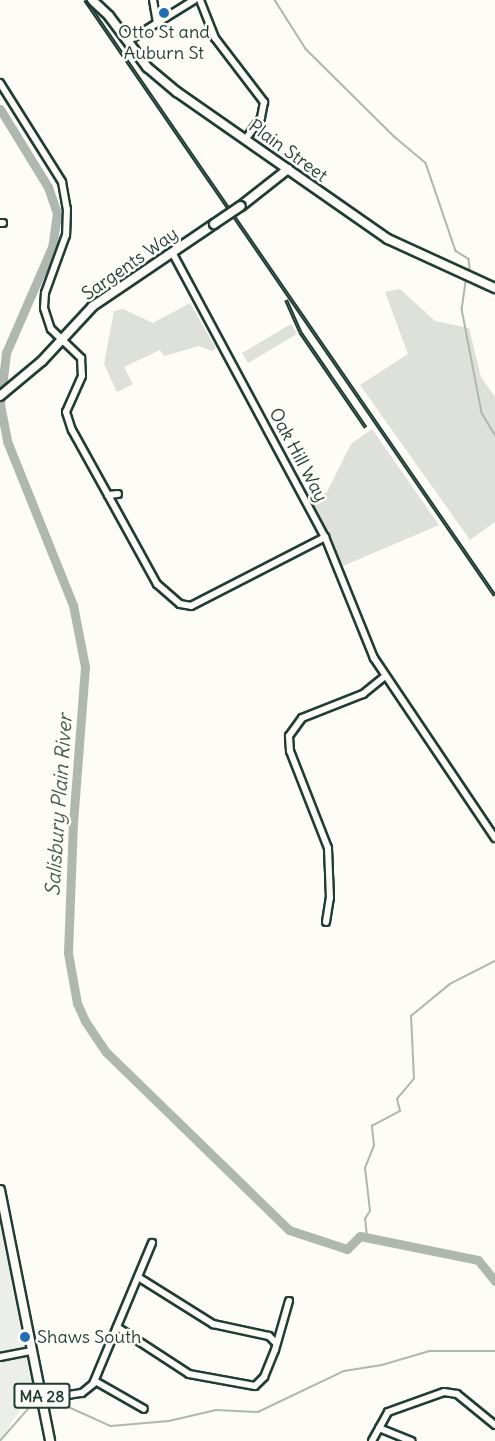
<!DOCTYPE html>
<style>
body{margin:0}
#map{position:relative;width:495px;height:1441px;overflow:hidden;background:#fdfcf7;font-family:Delius,sans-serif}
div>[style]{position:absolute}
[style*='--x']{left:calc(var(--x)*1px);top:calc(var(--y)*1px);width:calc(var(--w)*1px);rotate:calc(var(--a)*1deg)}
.built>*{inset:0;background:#eceee9}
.green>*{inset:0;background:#dde0db}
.stream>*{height:1.5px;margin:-0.75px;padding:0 0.75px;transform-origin:0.75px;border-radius:0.75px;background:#aeb8b1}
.river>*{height:9px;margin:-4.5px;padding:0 4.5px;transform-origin:4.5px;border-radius:4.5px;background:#aeb8b1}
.roads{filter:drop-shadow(2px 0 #1f3d34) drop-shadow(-2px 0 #1f3d34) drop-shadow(0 2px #1f3d34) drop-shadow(0 -2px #1f3d34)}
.minor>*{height:6px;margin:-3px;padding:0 3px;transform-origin:3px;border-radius:3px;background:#fdfcf7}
.major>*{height:8px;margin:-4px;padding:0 4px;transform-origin:4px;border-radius:4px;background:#fdfcf7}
.rail>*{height:4px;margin-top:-2px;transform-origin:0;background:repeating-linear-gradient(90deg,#fdfcf7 0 4.5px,#1f3d34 0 9px);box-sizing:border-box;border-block:2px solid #1f3d34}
.bridges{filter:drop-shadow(2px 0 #1f3d34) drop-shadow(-2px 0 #1f3d34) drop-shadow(0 2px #1f3d34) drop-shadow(0 -2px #1f3d34)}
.major-bridge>*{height:8px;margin:-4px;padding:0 4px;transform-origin:4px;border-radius:4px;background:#fdfcf7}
.dots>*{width:16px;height:16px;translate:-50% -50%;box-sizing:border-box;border:3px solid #fdfcf7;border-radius:50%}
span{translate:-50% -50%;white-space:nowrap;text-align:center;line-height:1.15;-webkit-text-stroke:5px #fdfcf7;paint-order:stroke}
.shield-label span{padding:2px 4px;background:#fdfcf7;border:2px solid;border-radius:4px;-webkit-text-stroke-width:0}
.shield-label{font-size:16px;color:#1f3d34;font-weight:700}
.poi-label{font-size:18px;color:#1f3d34}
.left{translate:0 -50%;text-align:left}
.street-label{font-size:18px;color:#1f3d34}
.water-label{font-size:20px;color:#435c53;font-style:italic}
</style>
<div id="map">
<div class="built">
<i style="clip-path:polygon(0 1220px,34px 1389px,1px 1439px,0 1439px)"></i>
</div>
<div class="green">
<i style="clip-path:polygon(400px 289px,435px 321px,469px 328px,481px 377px,495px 397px,495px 522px,470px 540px,360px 385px,408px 354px,385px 292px)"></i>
<i style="clip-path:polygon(190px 303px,216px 348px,212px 351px,199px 346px,164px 356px,160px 350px,124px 367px,133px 384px,117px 392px,104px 364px,114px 311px,123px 309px,153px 323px)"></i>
<i style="clip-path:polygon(291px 324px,297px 334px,248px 363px,242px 353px)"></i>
<i style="clip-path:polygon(372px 429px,439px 525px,343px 566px,312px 501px,327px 492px,351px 444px)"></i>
</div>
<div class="stream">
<i style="--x:275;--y:0;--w:58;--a:57.7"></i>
<i style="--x:306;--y:49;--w:125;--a:44.7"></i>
<i style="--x:395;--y:137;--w:40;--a:40"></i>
<i style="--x:426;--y:163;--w:93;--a:71.2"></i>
<i style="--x:456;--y:251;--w:15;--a:32"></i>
<i style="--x:469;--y:259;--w:10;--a:84"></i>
<i style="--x:466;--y:282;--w:27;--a:98"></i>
<i style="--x:462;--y:309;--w:106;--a:79.1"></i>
<i style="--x:482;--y:413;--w:26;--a:59"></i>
<i style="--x:367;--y:1237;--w:18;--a:-96"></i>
<i style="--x:365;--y:1219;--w:9;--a:-58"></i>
<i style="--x:370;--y:1211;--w:43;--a:-96.6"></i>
<i style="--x:365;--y:1168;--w:24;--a:-68"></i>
<i style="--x:374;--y:1146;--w:20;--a:-96"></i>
<i style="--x:372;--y:1126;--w:32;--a:-28"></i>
<i style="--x:400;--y:1111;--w:12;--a:-104"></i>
<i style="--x:397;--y:1099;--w:26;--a:-50"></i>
<i style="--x:414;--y:1079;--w:63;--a:-92.7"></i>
<i style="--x:411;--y:1016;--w:50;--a:-39.4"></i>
<i style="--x:450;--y:984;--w:51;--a:-27.1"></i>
<i style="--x:62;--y:1404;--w:54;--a:24.2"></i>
<i style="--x:111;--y:1426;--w:58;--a:-4.9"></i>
<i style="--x:169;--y:1421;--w:48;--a:-13.2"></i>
<i style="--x:216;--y:1410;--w:42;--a:2.7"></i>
<i style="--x:258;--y:1412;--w:95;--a:-25.5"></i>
<i style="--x:344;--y:1371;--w:38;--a:-9"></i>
<i style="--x:382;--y:1365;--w:50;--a:-16.3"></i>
<i style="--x:430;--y:1351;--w:65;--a:0"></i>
<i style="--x:0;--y:1441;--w:52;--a:-48.9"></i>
</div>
<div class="river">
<i style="--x:0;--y:109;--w:92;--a:58.4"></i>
<i style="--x:48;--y:187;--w:28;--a:71"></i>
<i style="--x:57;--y:213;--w:34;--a:98"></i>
<i style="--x:52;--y:247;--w:116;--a:113.5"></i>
<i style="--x:6;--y:353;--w:51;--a:96.7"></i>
<i style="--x:0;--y:404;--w:38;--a:79"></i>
<i style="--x:7;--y:441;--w:177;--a:68.1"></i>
<i style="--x:73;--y:605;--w:63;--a:79"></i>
<i style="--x:85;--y:667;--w:155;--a:94.4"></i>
<i style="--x:73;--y:822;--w:131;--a:92.2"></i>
<i style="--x:68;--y:953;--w:51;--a:79.8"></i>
<i style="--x:77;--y:1003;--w:20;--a:66"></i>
<i style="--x:85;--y:1021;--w:37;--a:56"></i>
<i style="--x:106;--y:1052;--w:255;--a:44.2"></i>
<i style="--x:289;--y:1230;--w:61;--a:18.1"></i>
<i style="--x:347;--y:1249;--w:18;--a:-45"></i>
<i style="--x:360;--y:1236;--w:120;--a:11.5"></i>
<i style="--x:478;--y:1260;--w:27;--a:51"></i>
</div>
<div class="roads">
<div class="minor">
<i style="--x:153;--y:0;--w:23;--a:80"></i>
<i style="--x:200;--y:0;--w:41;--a:68.5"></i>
<i style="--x:215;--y:38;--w:81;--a:52.6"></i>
<i style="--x:264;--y:102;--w:16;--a:101"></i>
<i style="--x:261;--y:118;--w:26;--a:126"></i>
<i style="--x:128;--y:41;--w:78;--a:-31.8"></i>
<i style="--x:0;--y:83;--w:117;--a:57.9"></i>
<i style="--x:62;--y:182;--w:27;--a:80"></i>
<i style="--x:67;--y:209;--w:26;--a:92"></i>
<i style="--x:66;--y:235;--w:62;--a:109.9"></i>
<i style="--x:45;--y:293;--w:15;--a:94"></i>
<i style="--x:44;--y:308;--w:22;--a:72"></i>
<i style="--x:51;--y:329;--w:42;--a:44"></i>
<i style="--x:81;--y:358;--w:18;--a:87"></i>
<i style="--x:82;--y:376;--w:39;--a:114"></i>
<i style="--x:66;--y:412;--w:19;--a:72"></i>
<i style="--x:72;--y:430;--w:74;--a:61"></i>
<i style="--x:108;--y:495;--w:10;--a:-6"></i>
<i style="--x:0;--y:223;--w:3;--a:0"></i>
<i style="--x:172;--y:252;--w:323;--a:61.8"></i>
<i style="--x:325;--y:537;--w:131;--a:68"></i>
<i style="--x:374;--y:658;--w:217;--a:56.1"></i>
<i style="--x:108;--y:495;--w:102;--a:61.2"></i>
<i style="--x:157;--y:584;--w:30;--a:41"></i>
<i style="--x:180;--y:604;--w:11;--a:10"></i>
<i style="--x:191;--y:606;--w:151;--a:-27.2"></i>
<i style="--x:326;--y:922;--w:24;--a:-81"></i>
<i style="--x:330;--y:898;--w:50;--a:-92.3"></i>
<i style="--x:328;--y:848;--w:104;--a:-111.4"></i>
<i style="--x:290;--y:751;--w:15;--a:-94"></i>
<i style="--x:289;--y:736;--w:22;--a:-54"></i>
<i style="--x:302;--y:718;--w:66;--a:-21.5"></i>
<i style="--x:363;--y:694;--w:27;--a:-39"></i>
<i style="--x:138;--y:1277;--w:89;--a:32.1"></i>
<i style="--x:213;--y:1324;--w:57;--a:12.1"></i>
<i style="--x:269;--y:1336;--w:10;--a:45"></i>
<i style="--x:117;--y:1327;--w:86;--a:33.1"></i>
<i style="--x:189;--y:1374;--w:67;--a:10.3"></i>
<i style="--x:255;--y:1386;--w:13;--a:-45"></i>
<i style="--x:264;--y:1377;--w:29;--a:-68"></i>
<i style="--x:275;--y:1350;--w:51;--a:-74.1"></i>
<i style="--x:0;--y:1357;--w:32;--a:-11"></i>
<i style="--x:95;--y:1381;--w:56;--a:29.7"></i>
<i style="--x:43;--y:1399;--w:39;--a:-9"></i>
<i style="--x:82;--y:1393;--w:14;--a:-39"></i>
<i style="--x:93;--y:1384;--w:153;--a:-67.3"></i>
<i style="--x:379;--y:1428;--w:35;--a:22"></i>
<i style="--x:372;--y:1441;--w:33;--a:-61"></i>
<i style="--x:388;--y:1412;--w:59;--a:-19.7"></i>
<i style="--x:444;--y:1392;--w:13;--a:9"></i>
<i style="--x:457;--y:1394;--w:49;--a:39.2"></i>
</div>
<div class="major">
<i style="--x:92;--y:0;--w:23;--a:43"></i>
<i style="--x:109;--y:16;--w:64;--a:53.3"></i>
<i style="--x:147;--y:67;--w:39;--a:40"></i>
<i style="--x:177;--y:92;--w:257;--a:34.9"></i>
<i style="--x:388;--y:239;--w:118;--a:24.6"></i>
<i style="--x:241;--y:206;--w:60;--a:-38.2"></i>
<i style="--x:0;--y:396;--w:55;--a:-39.8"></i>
<i style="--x:42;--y:361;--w:75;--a:-47.2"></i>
<i style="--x:93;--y:306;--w:146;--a:-34.1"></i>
<i style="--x:0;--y:1190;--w:256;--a:78.7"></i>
</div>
</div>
<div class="rail">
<i style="--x:85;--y:0;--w:723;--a:55.48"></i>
<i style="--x:286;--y:300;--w:35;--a:66"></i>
<i style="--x:300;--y:332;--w:116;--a:55.5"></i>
</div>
<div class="bridges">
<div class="major-bridge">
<i style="--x:214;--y:224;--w:32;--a:-34"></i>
</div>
</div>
<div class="dots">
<i style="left:164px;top:13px;background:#1f6fb2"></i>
<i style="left:25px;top:1337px;background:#1f6fb2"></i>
</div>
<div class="shield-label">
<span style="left:42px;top:1396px">MA 28</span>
</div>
<div class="poi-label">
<span style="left:164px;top:43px">Otto St and<br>Auburn St</span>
<span class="left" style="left:37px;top:1337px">Shaws South</span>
</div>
<div class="street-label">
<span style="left:288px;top:151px;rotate:36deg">Plain Street</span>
<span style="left:130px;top:264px;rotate:-35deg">Sargents Way</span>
<span style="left:298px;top:455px;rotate:62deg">Oak Hill Way</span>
</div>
<div class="water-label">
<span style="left:58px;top:805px;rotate:-86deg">Salisbury Plain River</span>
</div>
</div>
